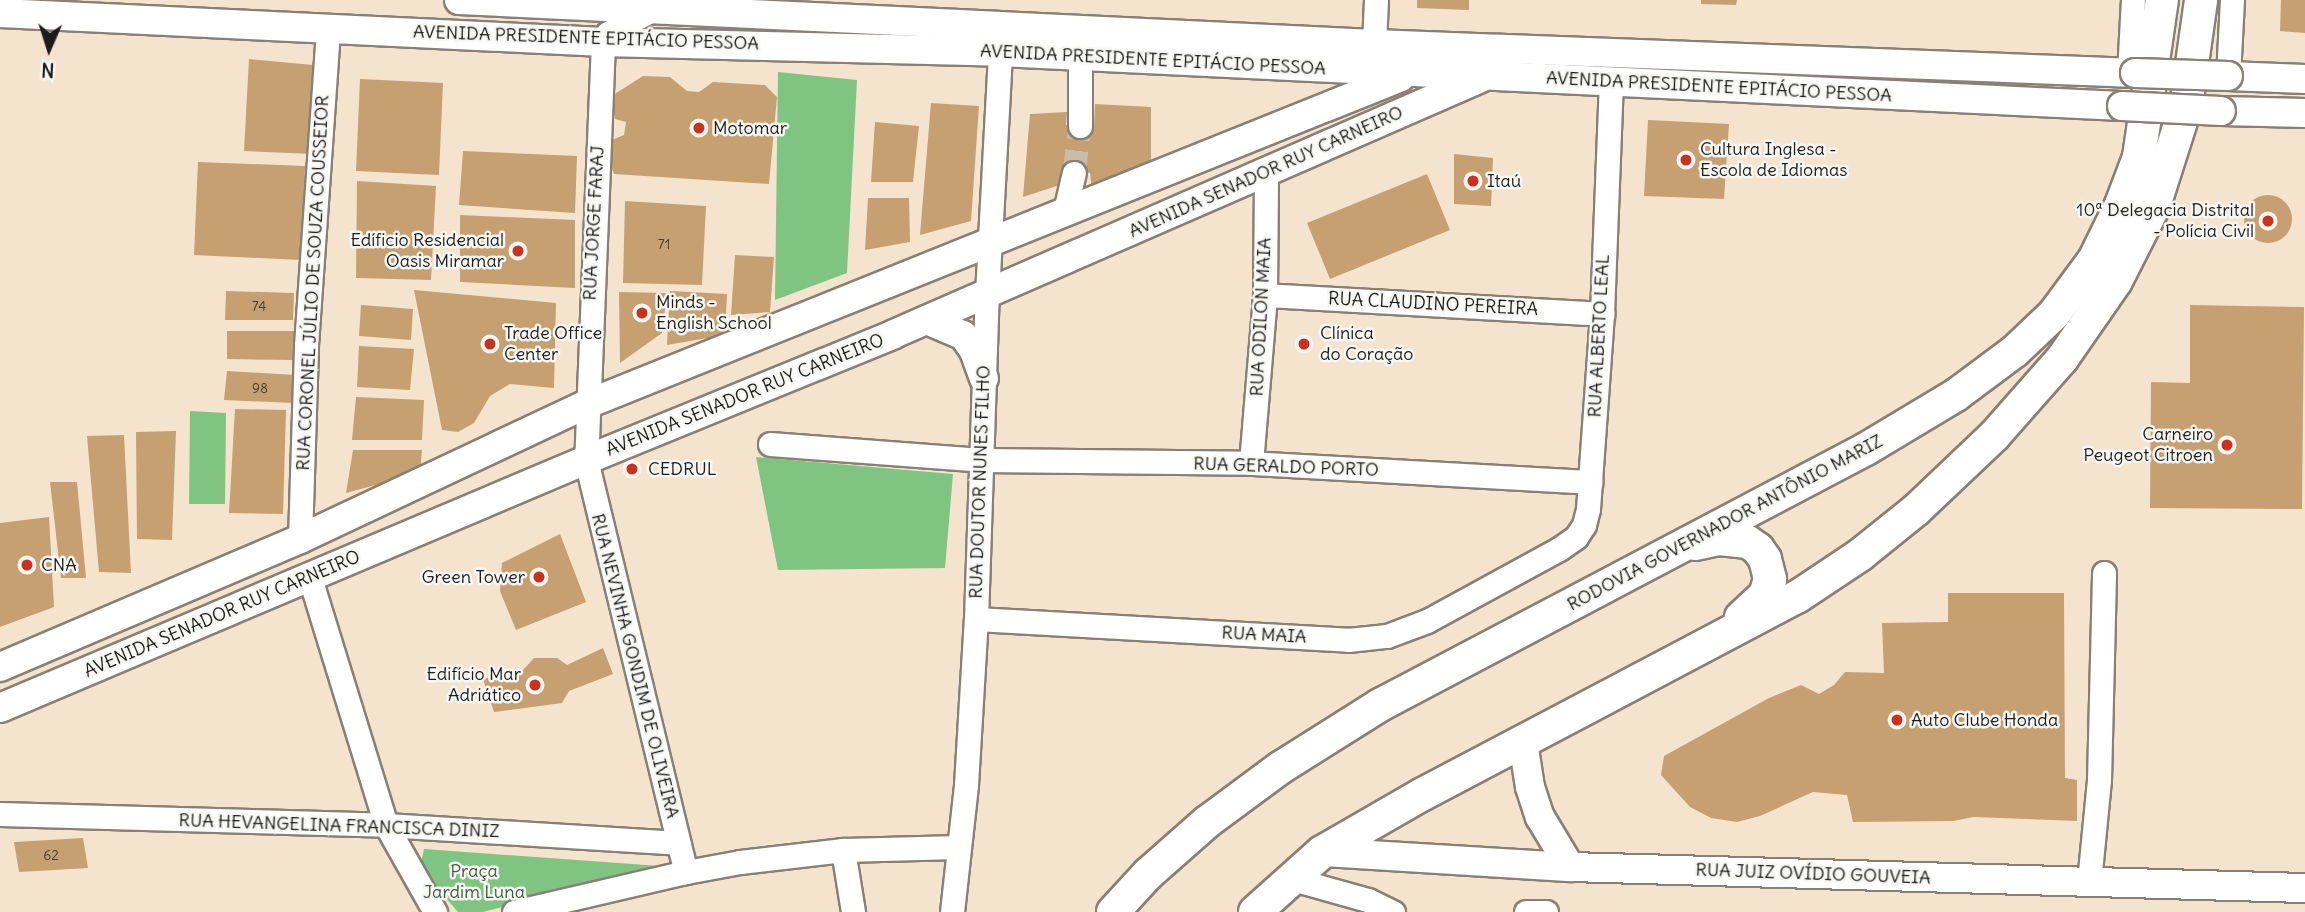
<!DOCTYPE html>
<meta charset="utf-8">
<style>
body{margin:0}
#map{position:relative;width:2305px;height:912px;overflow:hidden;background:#f4e4ce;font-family:Delius,sans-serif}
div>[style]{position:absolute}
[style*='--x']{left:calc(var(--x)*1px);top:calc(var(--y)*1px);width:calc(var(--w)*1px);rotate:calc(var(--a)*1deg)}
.green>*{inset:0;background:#7fc581}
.building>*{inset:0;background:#c6a071}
.round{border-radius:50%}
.minor-tunnel>*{height:23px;margin-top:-11.5px;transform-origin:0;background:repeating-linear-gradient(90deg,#c9bcaa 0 23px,transparent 0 34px)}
.roads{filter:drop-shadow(2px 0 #888075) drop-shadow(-2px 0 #888075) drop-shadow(0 2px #888075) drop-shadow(0 -2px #888075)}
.minor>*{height:23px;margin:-11.5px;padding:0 11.5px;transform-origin:11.5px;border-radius:11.5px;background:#fff}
.major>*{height:28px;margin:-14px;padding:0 14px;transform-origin:14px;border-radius:14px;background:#fff}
.highway>*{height:32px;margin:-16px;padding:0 16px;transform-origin:16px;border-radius:16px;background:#fff}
.bridges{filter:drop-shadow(2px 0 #888075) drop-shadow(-2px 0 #888075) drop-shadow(0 2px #888075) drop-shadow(0 -2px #888075)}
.major-bridge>*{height:28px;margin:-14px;padding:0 14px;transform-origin:14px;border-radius:14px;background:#fff}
.dots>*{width:19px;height:19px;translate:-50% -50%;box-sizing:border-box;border:4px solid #f6f6f2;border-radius:50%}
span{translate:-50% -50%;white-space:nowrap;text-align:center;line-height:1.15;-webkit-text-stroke:5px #f6f6f2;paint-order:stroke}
.number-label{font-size:14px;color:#463d31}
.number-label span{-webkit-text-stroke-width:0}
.street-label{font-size:18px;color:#1c1c1c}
.poi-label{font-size:18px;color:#1c1c1c}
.left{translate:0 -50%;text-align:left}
.right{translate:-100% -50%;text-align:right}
.park-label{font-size:18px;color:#3f573f}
.north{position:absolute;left:14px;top:14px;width:70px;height:70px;-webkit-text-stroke:5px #f6f6f2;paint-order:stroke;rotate:183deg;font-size:19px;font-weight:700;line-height:28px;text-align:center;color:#1c1c1c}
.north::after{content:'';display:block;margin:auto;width:24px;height:32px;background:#1c1c1c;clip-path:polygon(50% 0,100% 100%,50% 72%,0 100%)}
</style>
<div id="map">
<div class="green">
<i style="clip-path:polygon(778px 72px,857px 80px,847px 273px,775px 300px)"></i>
<i style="clip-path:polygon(190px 411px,226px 413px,225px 504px,189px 504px)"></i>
<i style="clip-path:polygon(756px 457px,953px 474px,945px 568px,778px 570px)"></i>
<i style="clip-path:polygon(424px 849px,660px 866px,483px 912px,458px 912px,420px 868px)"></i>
</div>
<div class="building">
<i style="clip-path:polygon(1417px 0,1469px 0,1469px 10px,1417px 8px)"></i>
<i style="clip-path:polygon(1701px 0,1737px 0,1736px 5px,1701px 4px)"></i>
<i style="clip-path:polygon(2281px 0,2305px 0,2305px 33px,2280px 31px)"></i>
<i style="clip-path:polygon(249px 59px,313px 65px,312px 154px,244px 151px)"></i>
<i style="clip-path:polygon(643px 76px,670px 77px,687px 91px,699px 92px,713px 82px,765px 85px,777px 97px,769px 184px,614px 174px,608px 159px,607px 142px,624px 135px,626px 122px,615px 119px,610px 97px)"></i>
<i style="clip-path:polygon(360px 79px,443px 83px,439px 175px,356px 171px)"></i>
<i style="clip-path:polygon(931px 103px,979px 106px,971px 221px,920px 235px)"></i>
<i style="clip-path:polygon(1095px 104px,1151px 107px,1151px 165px,1092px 191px,1090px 173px,1064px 173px,1063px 184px,1023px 197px,1030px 114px,1067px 112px,1066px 125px,1094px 127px)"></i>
<i style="clip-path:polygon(1648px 120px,1729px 124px,1724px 199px,1644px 196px)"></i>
<i style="clip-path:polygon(875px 122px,919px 126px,913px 182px,871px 182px)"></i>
<i style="clip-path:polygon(463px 151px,577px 156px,575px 213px,459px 205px)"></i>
<i style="clip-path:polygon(1454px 154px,1493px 158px,1491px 206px,1454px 204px)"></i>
<i style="clip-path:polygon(198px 162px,305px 166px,301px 260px,194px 255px)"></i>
<i style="clip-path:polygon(1427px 174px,1450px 230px,1330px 279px,1307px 223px)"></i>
<i style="clip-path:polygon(357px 181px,436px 186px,431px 280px,356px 278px)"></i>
<i class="round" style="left:2244px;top:195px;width:48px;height:48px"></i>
<i style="clip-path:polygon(868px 198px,909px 198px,910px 242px,865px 250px)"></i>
<i style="clip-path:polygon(625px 201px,706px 206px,702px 285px,623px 283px)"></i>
<i style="clip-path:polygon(460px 215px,575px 220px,575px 288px,460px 282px)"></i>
<i style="clip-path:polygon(735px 255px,774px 257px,770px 312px,731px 315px)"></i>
<i style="clip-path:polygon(414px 290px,556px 303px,554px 388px,510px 384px,490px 396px,474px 423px,458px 432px,442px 430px)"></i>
<i style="clip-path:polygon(226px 291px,294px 293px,293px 320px,225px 320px)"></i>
<i style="clip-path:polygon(670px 291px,727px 294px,725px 335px,667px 345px)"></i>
<i style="clip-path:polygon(619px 292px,667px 293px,662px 333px,620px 363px)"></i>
<i style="clip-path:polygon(361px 305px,413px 309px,411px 340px,359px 336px)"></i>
<i style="clip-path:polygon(2190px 305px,2304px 307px,2302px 509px,2150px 508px,2151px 382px,2190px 383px)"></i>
<i style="clip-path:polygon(227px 331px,295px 331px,295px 360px,227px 359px)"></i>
<i style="clip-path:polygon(359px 346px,414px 349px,410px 390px,357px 387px)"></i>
<i style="clip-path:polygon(227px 371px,296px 375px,293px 403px,224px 400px)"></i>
<i style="clip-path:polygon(356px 397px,424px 400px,422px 440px,352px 440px)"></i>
<i style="clip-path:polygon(235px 409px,286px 410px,283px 514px,229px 513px)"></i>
<i style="clip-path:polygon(176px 431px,172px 540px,137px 539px,136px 432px)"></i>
<i style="clip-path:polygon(124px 435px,131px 573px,99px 572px,87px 436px)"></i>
<i style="clip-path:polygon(353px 450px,422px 450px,420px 473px,346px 493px)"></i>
<i style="clip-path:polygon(50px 482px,77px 482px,86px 578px,61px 578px)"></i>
<i style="clip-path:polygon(49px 517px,54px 607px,0 627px,0 523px)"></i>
<i style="clip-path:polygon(560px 534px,586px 602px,516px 630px,500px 591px,502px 563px)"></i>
<i style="clip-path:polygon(1948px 593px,2064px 593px,2065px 778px,2077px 780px,2077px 821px,1974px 817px,1953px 821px,1853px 822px,1847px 795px,1813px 792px,1760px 816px,1737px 822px,1711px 818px,1690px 807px,1661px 775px,1664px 756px,1769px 698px,1801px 685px,1819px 694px,1834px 685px,1845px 672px,1884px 673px,1882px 623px,1948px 622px)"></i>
<i style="clip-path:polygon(603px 648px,613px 674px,569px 691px,562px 703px,494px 712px,483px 679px,522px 671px,534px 658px,557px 658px,567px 665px)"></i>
<i style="clip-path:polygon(83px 838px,88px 868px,19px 872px,14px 842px)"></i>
</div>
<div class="minor-tunnel">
<i style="--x:1074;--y:173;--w:47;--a:-82.7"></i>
</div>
<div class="roads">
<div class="minor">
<i style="--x:652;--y:10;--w:50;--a:152.4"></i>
<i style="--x:608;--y:33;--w:10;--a:119"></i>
<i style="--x:603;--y:42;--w:418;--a:92.3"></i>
<i style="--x:586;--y:460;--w:424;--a:76.4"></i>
<i style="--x:1374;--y:44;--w:44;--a:-87.4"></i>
<i style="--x:1080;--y:56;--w:70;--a:90"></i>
<i style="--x:2129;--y:73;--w:73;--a:-86.9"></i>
<i style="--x:2228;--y:76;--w:76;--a:-87"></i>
<i style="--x:1065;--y:211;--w:39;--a:-77"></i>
<i style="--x:1265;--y:295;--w:338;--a:3.2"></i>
<i style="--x:770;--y:444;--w:212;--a:4.3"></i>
<i style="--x:981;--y:460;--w:270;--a:0.6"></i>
<i style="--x:1251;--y:463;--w:340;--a:3.2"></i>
<i style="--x:1251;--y:463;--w:169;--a:-85.2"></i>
<i style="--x:1265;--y:295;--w:124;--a:-89.5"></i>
<i style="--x:300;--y:539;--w:194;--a:-88.2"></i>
<i style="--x:306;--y:345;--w:319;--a:-86"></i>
<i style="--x:310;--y:578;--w:258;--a:72.9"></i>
<i style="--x:386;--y:825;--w:100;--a:60.6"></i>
<i style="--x:976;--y:619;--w:373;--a:3.2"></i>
<i style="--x:1348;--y:640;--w:39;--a:-6"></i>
<i style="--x:1387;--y:636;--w:43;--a:-20.6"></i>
<i style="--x:1427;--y:621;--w:150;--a:-28.6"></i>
<i style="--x:1559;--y:549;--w:21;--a:-35"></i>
<i style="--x:1576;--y:537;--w:14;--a:-56"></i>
<i style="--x:1584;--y:525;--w:16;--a:-76"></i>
<i style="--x:1588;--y:509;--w:196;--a:-85.9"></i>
<i style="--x:1602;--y:314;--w:232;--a:-87.8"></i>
<i style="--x:0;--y:814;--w:386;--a:1.6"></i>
<i style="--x:386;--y:825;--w:293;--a:3.5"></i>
<i style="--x:843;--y:850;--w:63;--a:80.8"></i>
<i style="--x:1289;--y:878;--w:82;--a:15.6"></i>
<i style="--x:1368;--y:900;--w:28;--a:26"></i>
<i style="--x:2089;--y:882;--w:102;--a:-84.4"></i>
<i style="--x:2099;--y:780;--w:207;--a:-88.6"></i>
<i style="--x:514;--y:912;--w:177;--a:-13.1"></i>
<i style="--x:686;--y:872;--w:55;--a:-10.5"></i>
<i style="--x:740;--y:862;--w:104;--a:-6.6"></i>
<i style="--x:843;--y:850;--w:116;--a:-1.5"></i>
<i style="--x:952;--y:912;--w:128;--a:-83.7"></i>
<i style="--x:966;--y:785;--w:166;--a:-86.6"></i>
<i style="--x:976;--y:619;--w:325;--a:-88.1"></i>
<i style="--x:987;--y:294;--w:242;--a:-86.9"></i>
<i style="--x:1526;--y:912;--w:20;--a:0"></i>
</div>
<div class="major">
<i style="--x:459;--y:0;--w:916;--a:2.75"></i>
<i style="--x:1374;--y:44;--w:762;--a:2.18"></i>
<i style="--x:0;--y:13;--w:604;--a:2.75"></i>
<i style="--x:603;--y:42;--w:397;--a:1.4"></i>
<i style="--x:1000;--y:52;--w:1123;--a:2.76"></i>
<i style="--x:2228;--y:76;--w:77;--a:2.2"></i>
<i style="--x:2221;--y:111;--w:84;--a:1.4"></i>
<i style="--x:927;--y:320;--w:39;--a:23"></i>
<i style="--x:963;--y:335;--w:19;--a:55"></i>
<i style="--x:974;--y:351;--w:29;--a:70"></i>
<i style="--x:0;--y:667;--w:326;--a:-23.1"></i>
<i style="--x:300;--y:539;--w:315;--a:-25.2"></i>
<i style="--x:585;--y:405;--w:879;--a:-21.9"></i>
<i style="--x:0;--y:708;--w:636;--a:-22.94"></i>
<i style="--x:586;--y:460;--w:333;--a:-22.2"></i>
<i style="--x:894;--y:334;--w:640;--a:-23.56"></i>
<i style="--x:1523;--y:742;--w:46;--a:81.2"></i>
<i style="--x:1530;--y:787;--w:32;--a:72"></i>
<i style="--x:1540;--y:817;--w:58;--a:59"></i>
<i style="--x:1322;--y:852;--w:248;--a:3.5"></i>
<i style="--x:1570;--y:867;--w:735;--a:1.64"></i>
</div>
<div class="highway">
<i style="--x:1695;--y:544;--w:25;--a:-12"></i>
<i style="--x:1719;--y:539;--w:29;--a:6"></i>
<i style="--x:1748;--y:542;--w:12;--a:35"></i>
<i style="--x:1758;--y:549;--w:12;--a:55"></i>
<i style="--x:1765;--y:559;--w:21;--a:76"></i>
<i style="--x:1770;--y:579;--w:17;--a:107"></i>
<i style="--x:1765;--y:595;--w:33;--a:137"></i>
<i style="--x:1113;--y:912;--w:52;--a:-47.4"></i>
<i style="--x:1148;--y:874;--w:79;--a:-41.4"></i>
<i style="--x:1207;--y:822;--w:91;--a:-36.5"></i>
<i style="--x:1280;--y:768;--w:118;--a:-32.2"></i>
<i style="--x:1380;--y:705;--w:549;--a:-27.78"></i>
<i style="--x:1866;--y:449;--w:105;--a:-31"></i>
<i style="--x:1956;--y:395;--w:74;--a:-36.7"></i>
<i style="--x:2015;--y:351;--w:54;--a:-43.5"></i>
<i style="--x:2054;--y:314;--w:67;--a:-53.5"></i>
<i style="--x:2094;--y:260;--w:61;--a:-63.9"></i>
<i style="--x:2121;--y:205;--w:51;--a:-69.4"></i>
<i style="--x:2139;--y:157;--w:159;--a:-81.7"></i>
<i style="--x:1255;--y:912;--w:90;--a:-41.8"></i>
<i style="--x:1322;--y:852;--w:116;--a:-29.9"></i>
<i style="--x:1423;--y:794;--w:423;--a:-27.8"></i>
<i style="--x:1797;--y:597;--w:76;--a:-33.7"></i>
<i style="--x:1860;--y:555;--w:72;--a:-38.8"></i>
<i style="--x:1916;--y:510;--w:108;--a:-43.5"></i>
<i style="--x:1994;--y:436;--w:103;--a:-48.6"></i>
<i style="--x:2062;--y:359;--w:95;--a:-55.3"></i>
<i style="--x:2116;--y:281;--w:84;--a:-63.1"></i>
<i style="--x:2154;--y:206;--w:105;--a:-72.3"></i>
<i style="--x:2186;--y:106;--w:107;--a:-81.9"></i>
</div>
</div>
<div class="bridges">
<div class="major-bridge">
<i style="--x:2135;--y:73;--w:93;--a:1.8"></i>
<i style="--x:2122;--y:106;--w:99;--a:2.9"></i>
</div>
</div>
<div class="dots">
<i style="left:699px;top:128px;background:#c8321e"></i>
<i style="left:1686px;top:160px;background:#c8321e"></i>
<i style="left:1473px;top:181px;background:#c8321e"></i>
<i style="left:2268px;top:221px;background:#c8321e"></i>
<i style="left:518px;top:251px;background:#c8321e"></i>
<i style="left:642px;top:313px;background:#c8321e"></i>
<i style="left:490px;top:344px;background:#c8321e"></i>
<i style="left:1304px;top:344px;background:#c8321e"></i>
<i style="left:2227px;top:445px;background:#c8321e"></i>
<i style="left:632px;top:469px;background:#c8321e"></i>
<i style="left:27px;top:565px;background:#c8321e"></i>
<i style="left:539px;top:577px;background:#c8321e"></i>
<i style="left:535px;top:685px;background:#c8321e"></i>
<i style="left:1897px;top:720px;background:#c8321e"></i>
</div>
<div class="number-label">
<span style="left:664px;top:244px">71</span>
<span style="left:259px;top:306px">74</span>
<span style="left:260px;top:388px">98</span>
<span style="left:51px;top:855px">62</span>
</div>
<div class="street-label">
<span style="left:586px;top:38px;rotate:2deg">AVENIDA PRESIDENTE EPITÁCIO PESSOA</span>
<span style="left:1153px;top:60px;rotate:3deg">AVENIDA PRESIDENTE EPITÁCIO PESSOA</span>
<span style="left:1719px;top:87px;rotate:3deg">AVENIDA PRESIDENTE EPITÁCIO PESSOA</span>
<span style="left:1266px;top:172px;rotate:-24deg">AVENIDA SENADOR RUY CARNEIRO</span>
<span style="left:594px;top:223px;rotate:-87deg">RUA JORGE FARAJ</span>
<span style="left:313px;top:283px;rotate:-87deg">RUA CORONEL JÚLIO DE SOUZA COUSSEIOR</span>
<span style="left:1433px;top:304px;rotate:3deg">RUA CLAUDINO PEREIRA</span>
<span style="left:1261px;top:317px;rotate:-87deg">RUA ODILON MAIA</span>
<span style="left:1599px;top:336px;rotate:-87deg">RUA ALBERTO LEAL</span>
<span style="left:745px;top:395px;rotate:-22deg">AVENIDA SENADOR RUY CARNEIRO</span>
<span style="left:1286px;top:467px;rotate:2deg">RUA GERALDO PORTO</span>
<span style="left:980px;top:482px;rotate:-88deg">RUA DOUTOR NUNES FILHO</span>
<span style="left:1725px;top:523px;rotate:-28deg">RODOVIA GOVERNADOR ANTÔNIO MARIZ</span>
<span style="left:222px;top:614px;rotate:-23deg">AVENIDA SENADOR RUY CARNEIRO</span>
<span style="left:1264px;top:635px;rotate:3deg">RUA MAIA</span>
<span style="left:635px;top:666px;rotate:76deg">RUA NEVINHA GONDIM DE OLIVEIRA</span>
<span style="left:339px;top:826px;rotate:2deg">RUA HEVANGELINA FRANCISCA DINIZ</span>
<span style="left:1813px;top:874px;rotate:2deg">RUA JUIZ OVÍDIO GOUVEIA</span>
</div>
<div class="poi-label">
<span class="left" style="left:713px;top:128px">Motomar</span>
<span class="left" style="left:1700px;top:160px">Cultura Inglesa -<br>Escola de Idiomas</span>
<span class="left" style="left:1487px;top:181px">Itaú</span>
<span class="right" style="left:2254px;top:221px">10ª Delegacia Distrital<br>- Polícia Civil</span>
<span class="right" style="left:504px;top:251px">Edíficio Residencial<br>Oasis Miramar</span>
<span class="left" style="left:656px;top:313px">Minds -<br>English School</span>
<span class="left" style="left:504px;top:344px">Trade Office<br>Center</span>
<span class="left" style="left:1320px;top:344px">Clínica<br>do Coração</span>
<span class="right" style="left:2213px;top:445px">Carneiro<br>Peugeot Citroen</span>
<span class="left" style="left:648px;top:469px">CEDRUL</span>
<span class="left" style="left:41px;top:565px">CNA</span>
<span class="right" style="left:525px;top:577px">Green Tower</span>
<span class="right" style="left:521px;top:685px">Edifício Mar<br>Adriático</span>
<span class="left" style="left:1911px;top:720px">Auto Clube Honda</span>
</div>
<div class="park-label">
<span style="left:474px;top:882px">Praça<br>Jardim Luna</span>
</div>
<div class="north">N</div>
</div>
